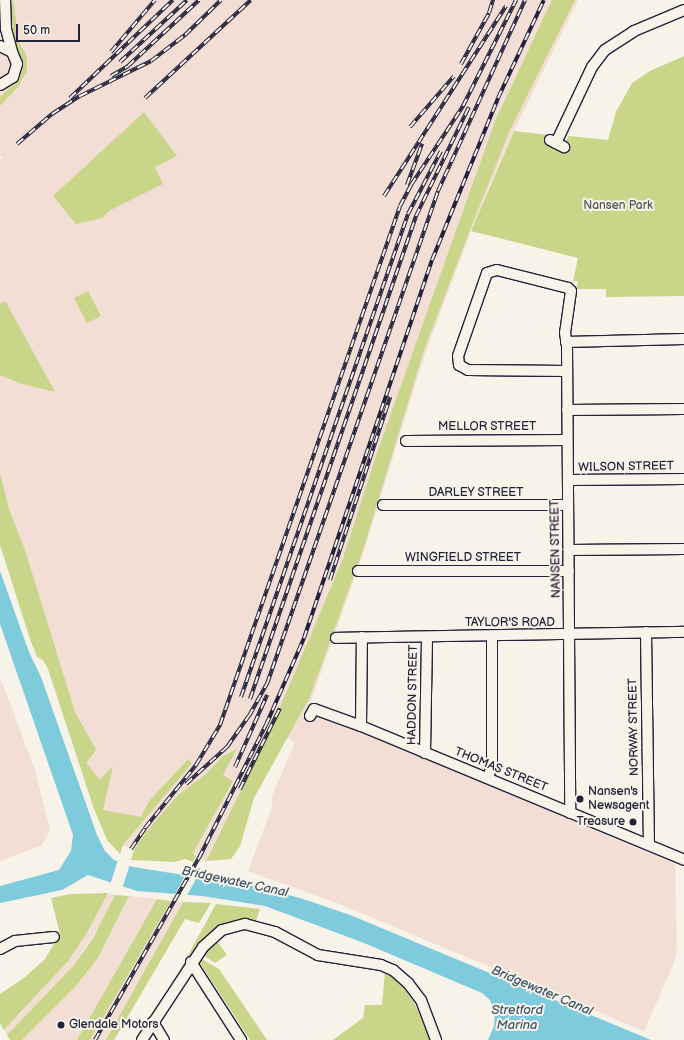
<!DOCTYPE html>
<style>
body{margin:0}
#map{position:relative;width:684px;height:1040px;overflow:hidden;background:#f7f3e8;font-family:"Balsamiq Sans",sans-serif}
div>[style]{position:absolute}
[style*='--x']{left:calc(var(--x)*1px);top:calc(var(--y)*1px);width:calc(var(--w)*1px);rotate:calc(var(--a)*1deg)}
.built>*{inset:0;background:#f2ded4}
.green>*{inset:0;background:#c9d588}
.water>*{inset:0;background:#7dcbdc}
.pier>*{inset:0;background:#f7f3e8}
.roads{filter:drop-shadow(1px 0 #22223b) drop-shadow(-1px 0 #22223b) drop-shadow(0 1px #22223b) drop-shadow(0 -1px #22223b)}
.street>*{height:10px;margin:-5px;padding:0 5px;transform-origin:5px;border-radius:5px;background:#f7f3e8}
.rail>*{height:4px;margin-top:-2px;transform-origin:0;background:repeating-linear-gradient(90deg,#f7f3e8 0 8px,#22223b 0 16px);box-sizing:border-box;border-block:1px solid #22223b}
.dots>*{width:11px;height:11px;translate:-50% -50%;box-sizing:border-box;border:2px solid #f7f3e8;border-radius:50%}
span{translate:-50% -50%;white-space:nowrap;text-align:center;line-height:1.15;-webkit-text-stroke:4px #f7f3e8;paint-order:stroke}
.park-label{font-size:12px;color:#545852}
.street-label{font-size:12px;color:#22223b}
.poi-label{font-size:12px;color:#22223b}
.left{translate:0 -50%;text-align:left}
.right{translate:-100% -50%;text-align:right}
.water-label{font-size:13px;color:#3d556b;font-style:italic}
.scale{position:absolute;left:16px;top:24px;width:64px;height:18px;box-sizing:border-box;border:2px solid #22223b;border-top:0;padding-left:5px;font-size:12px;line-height:14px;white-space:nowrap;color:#22223b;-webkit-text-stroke:3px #f7f3e8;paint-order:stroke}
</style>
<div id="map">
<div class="built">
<i style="clip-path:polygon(0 0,10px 0,15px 47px,23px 65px,19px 79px,0 97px)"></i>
<i style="clip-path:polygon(evenodd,13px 0,578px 0,506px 147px,471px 231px,424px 357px,364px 551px,305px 718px,317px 713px,675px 864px,677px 949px,674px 963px,644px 1031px,337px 903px,248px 871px,272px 807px,272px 796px,295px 742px,270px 731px,206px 861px,193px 853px,233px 781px,223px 775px,237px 750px,223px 756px,206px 774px,178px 795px,134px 850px,122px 845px,147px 817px,188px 759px,149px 801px,140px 821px,94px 809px,0 510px,0 159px,4px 159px,0 155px,0 106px,23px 80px,28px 64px,15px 23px,13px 0,144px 113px,154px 167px,162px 184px,109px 211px,144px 113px)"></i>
<i style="clip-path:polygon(0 677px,35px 770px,50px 830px,42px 845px,0 861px)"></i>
<i style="clip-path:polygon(108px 893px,115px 895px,106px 915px,74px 965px,7px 1035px,4px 1030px,23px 1010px,87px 933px)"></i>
<i style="clip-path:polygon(129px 896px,157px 899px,77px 1040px,22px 1040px,76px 986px,98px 958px)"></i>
<i style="clip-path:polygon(171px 901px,183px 902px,124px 1009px,106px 1040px,90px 1040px)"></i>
</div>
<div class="green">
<i style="clip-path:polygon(10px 0,13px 0,19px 41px,27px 57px,27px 71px,18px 87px,0 106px,0 97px,19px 79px,23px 65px,10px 25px)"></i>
<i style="clip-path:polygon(552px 0,575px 0,510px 130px,470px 230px,424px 350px,363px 550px,310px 697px,254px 798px,240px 846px,231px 859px,206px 861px,270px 731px,342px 561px,378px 450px,495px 121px)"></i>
<i style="clip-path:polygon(684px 56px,684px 296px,606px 297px,606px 289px,576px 289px,578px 281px,573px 281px,578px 258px,471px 231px,514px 131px,548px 135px,544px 143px,565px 153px,571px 144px,566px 141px,569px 136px,608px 140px,616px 112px,632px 83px,650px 71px)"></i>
<i style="clip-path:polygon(144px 112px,177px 156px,155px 167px,163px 184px,109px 211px,102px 218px,76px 224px,53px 196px)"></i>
<i style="clip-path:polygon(88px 291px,101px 316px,87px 323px,74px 298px)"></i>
<i style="clip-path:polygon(6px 302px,55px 392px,22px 384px,0 375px,0 303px)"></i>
<i style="clip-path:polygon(0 473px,9px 509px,25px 550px,75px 712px,96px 750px,86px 763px,100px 780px,113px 766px,103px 810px,141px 817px,149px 801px,188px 759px,192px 763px,123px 845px,120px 854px,107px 840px,94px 809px,48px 669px,43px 660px,37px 657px,30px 639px,0 545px)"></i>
<i style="clip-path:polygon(237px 749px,223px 775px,233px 781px,193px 853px,196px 856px,193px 862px,185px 859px,175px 862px,131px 860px,134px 850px,147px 831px,178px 795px,206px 774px,223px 756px)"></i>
<i style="clip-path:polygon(108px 893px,87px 933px,68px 961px,4px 1030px,0 1023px,0 994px,24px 978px,45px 959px,60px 934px,51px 898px,70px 894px)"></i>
<i style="clip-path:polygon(115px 895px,129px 896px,98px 958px,76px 986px,22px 1040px,10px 1040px,7px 1035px,74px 965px,93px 938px)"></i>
<i style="clip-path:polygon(157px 899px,171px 901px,90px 1040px,77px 1040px)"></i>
<i style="clip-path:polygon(183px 902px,211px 903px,199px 923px,185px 919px,114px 1040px,106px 1040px)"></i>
<i style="clip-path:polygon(216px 904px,260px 909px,256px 921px,231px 922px,203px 941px,174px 981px)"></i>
<i style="clip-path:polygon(217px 941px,227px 955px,215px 963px,203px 955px)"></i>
<i style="clip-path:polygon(200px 958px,219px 969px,267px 1040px,250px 1040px,198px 960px)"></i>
<i style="clip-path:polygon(385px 972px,399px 982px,414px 1002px,430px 1040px,333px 1040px,363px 1018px,365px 1005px,382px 1005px)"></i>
</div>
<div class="water">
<i style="clip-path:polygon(0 571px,29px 652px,41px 677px,97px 835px,105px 851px,114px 860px,133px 867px,260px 887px,303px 899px,350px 915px,651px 1040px,488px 1040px,494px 1026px,495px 1013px,490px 1000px,482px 993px,364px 943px,265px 906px,202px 896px,137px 891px,88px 875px,62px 890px,0 903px,0 886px,59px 870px,71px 851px,73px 835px,0 624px)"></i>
</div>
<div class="pier">
<i style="clip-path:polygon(118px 860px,130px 864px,122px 889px,110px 885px)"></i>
<i style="clip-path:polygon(187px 872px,199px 874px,186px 897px,174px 896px)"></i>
</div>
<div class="roads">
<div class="street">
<i style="--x:5;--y:0;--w:29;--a:88"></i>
<i style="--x:6;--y:29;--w:24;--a:75"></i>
<i style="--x:0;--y:46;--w:13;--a:27"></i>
<i style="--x:12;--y:52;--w:13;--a:67"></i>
<i style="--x:17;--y:64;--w:14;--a:107"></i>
<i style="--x:13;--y:77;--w:15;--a:148"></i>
<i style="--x:550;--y:140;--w:16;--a:27"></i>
<i style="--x:556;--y:143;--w:84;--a:-64.7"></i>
<i style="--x:592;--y:67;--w:21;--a:-53"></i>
<i style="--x:605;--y:50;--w:35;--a:-33"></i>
<i style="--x:634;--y:31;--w:54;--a:-22.8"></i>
<i style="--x:566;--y:342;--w:118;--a:-1.5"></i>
<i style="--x:567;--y:371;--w:99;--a:-179.4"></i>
<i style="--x:468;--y:370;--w:10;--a:-151"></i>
<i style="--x:459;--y:365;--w:9;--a:-96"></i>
<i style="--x:458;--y:356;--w:88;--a:-70.7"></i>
<i style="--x:487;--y:273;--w:10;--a:-17"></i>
<i style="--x:497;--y:270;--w:73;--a:14.2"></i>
<i style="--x:568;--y:288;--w:4;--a:45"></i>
<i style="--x:571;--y:291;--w:42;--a:98.1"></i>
<i style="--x:565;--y:333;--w:13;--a:81"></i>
<i style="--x:567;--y:346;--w:467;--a:89.6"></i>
<i style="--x:567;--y:410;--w:117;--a:-0.5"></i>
<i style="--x:406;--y:441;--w:161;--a:-0.4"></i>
<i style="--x:568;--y:480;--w:116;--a:-0.5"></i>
<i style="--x:383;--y:505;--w:185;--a:0"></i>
<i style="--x:569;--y:550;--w:115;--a:-0.5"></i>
<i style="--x:358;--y:571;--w:211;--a:0"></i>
<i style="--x:646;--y:632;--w:213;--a:89.2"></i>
<i style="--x:336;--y:638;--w:348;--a:-1"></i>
<i style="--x:310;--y:716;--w:8;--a:-60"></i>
<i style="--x:314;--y:709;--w:50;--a:19.9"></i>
<i style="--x:361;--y:726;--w:350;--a:22.5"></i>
<i style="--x:361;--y:726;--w:89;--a:-89.4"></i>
<i style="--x:425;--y:753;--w:116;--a:-89"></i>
<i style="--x:488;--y:778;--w:13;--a:-72"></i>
<i style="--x:492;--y:766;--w:130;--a:-90"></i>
<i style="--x:0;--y:949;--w:17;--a:-28"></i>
<i style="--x:15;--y:941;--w:39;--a:-6"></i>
<i style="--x:191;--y:962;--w:93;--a:57.3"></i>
<i style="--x:153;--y:1022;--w:21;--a:59"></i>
<i style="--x:142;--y:1040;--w:111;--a:-56.7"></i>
<i style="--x:203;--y:947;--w:25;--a:-42"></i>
<i style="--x:222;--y:930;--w:24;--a:-15"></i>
<i style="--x:245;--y:924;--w:31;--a:15"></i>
<i style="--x:275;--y:932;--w:49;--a:28.1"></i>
<i style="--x:318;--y:955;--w:64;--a:9"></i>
<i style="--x:381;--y:965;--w:13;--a:23"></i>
<i style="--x:393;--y:970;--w:20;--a:41"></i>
<i style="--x:408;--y:983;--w:21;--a:53"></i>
<i style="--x:421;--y:1000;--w:43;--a:69.4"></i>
</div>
</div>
<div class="rail">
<i style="--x:111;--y:52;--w:68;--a:-49.8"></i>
<i style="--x:120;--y:62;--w:91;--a:-42.8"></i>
<i style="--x:461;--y:64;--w:58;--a:-61.2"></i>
<i style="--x:489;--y:13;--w:14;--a:-73"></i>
<i style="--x:111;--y:76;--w:20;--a:-30"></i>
<i style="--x:128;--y:66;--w:97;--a:-42.9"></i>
<i style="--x:70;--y:98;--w:142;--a:-43.6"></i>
<i style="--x:145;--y:98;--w:144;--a:-42.8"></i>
<i style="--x:410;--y:127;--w:67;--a:-49.2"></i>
<i style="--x:17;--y:144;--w:46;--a:-40.6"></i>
<i style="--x:52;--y:114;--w:33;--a:-33"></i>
<i style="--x:80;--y:96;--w:79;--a:-26.2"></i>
<i style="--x:151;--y:61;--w:43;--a:-37.4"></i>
<i style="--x:185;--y:35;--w:50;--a:-44.2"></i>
<i style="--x:407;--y:185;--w:44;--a:-69.9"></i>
<i style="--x:384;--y:196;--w:226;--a:-57.3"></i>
<i style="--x:330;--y:580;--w:193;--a:-71.8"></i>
<i style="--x:241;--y:697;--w:511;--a:-70.93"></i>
<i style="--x:408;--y:214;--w:71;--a:-62.4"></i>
<i style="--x:250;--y:699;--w:511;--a:-71.03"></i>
<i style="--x:416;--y:216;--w:121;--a:-64.1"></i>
<i style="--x:235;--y:767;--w:79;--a:-66"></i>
<i style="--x:186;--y:784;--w:55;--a:-42.1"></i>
<i style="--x:227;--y:747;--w:38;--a:-55"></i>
<i style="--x:249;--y:716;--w:37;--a:-61"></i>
<i style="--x:267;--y:684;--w:522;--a:-70.87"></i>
<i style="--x:438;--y:191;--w:210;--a:-65.5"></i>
<i style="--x:240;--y:789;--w:90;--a:-63.7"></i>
<i style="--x:131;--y:849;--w:25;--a:-56"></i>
<i style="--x:145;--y:828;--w:81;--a:-51"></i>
<i style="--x:196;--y:765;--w:47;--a:-59"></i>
<i style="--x:220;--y:725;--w:549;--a:-70.87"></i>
<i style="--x:400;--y:206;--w:24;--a:-62"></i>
<i style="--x:411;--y:185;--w:95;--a:-56.6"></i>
<i style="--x:463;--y:106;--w:119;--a:-63.4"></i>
<i style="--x:95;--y:1040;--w:210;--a:-60.3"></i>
<i style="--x:199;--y:858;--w:149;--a:-63.3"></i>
<i style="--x:266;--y:725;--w:95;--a:-66.4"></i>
<i style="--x:304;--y:638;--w:399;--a:-71.3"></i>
<i style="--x:432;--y:260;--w:175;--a:-67.8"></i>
<i style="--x:498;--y:98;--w:108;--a:-64.9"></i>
</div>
<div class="dots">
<i style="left:580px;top:799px;background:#22223b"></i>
<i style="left:633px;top:822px;background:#22223b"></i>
<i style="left:61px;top:1025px;background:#22223b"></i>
</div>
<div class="park-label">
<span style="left:618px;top:206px">Nansen Park</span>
</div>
<div class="street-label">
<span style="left:487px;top:427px">MELLOR STREET</span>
<span style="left:626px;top:467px;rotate:-1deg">WILSON STREET</span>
<span style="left:476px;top:493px">DARLEY STREET</span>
<span style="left:556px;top:549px;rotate:-91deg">NANSEN STREET</span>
<span style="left:463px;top:558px">WINGFIELD STREET</span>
<span style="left:510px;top:623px">TAYLOR'S ROAD</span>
<span style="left:413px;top:695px;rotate:-89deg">HADDON STREET</span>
<span style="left:634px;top:727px;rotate:-91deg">NORWAY STREET</span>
<span style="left:501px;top:770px;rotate:22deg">THOMAS STREET</span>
</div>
<div class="poi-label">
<span class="left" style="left:588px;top:799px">Nansen's<br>Newsagent</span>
<span class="right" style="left:625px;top:822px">Treasure</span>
<span class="left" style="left:69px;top:1025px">Glendale Motors</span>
</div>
<div class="water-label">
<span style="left:235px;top:882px;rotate:12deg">Bridgewater Canal</span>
<span style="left:542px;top:991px;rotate:23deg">Bridgewater Canal</span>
<span style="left:517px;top:1018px">Stretford<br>Marina</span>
</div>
<div class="scale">50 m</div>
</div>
